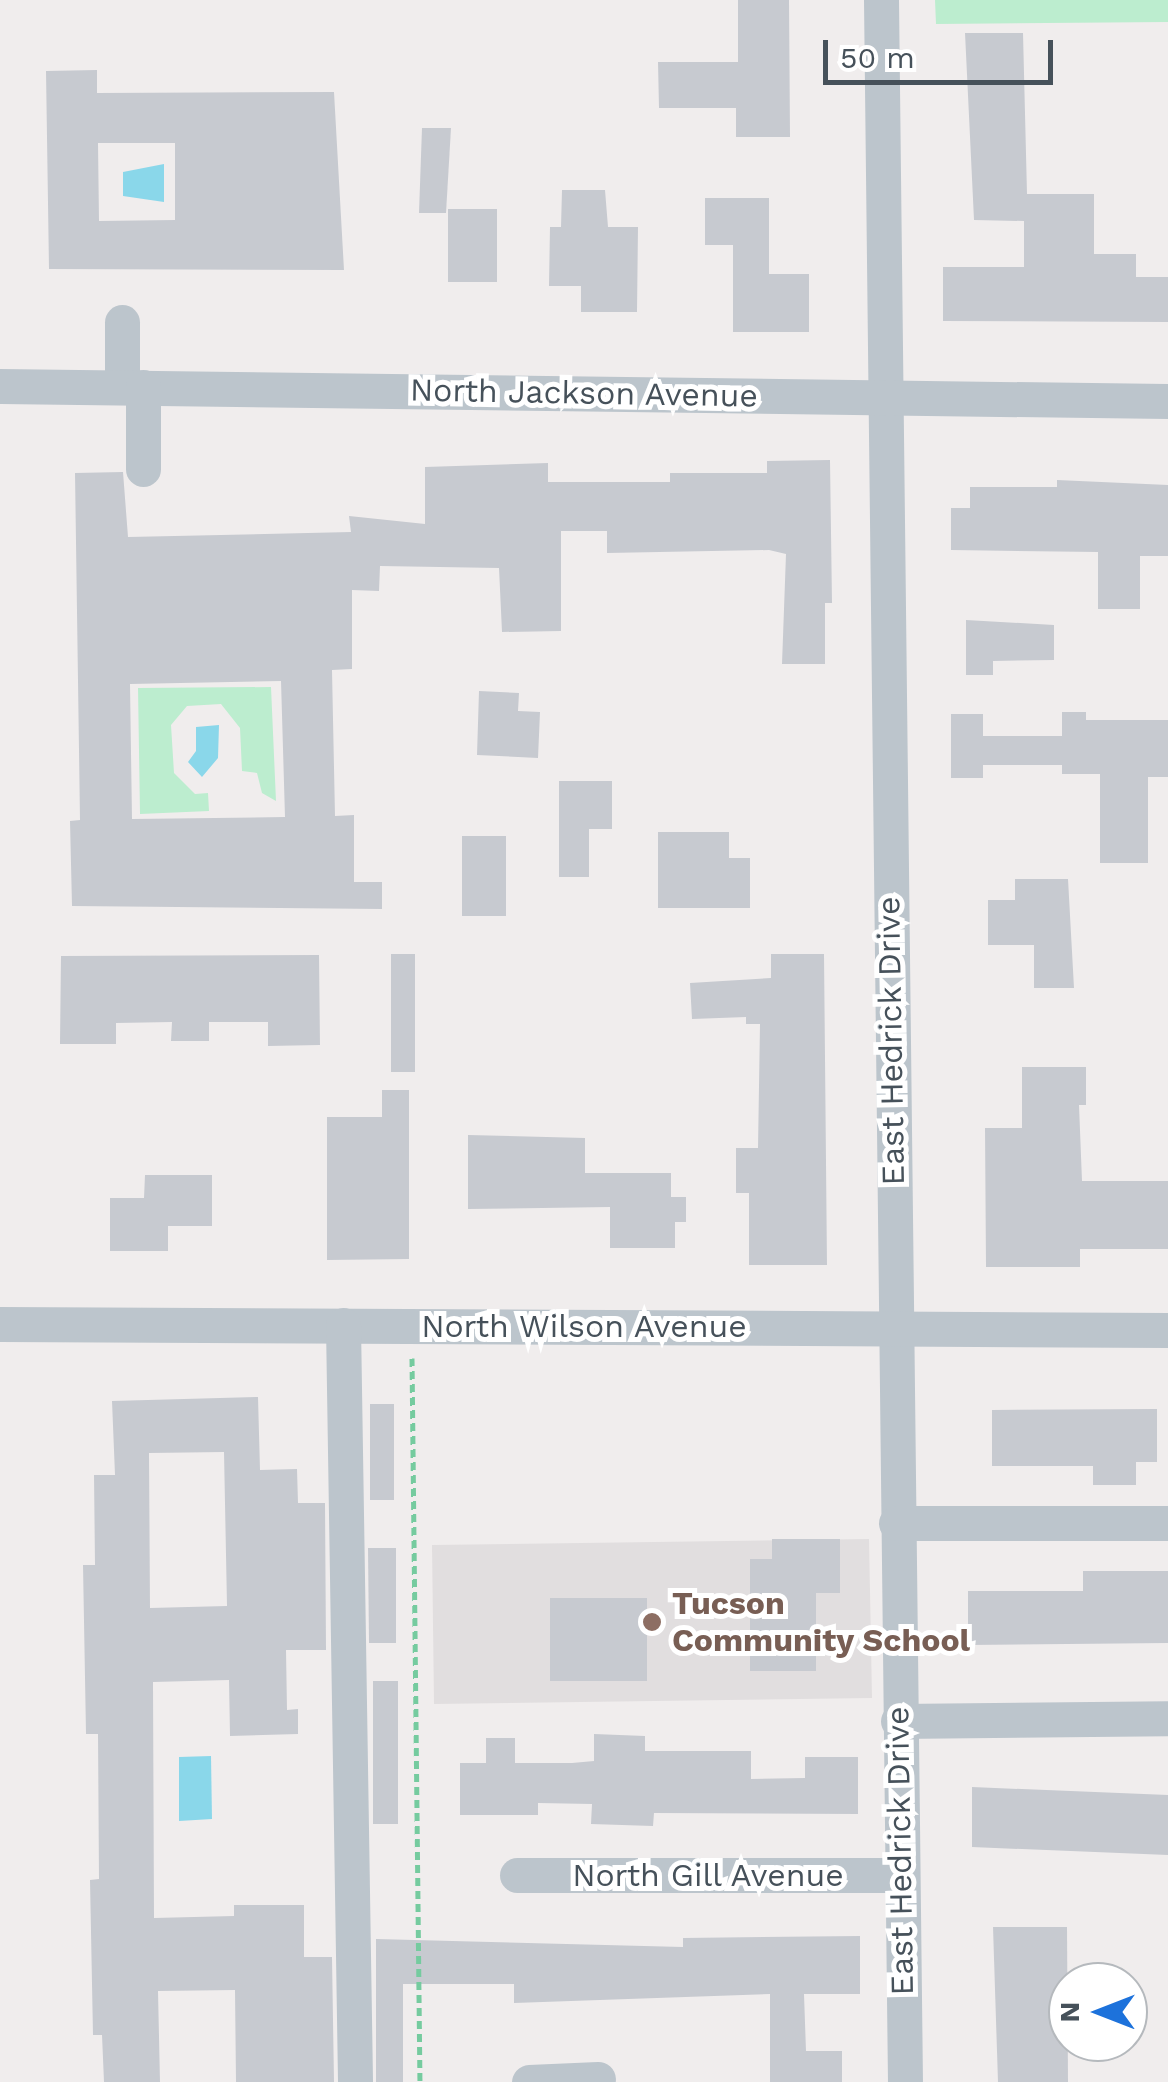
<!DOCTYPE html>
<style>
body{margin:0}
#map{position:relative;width:1168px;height:2082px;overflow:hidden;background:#f0eded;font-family:"Work Sans",sans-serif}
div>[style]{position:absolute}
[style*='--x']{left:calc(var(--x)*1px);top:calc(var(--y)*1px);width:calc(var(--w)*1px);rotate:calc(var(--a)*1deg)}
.education>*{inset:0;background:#e1dedf}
.green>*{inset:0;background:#bcedcf}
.water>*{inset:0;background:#8ad7ea}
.building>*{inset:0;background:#c7cad0}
.path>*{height:5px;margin-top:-2.5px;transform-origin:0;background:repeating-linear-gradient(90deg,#75cb9f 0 8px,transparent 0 13px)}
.minor>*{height:35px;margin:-17.5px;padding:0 17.5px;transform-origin:17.5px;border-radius:17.5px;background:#bcc5cc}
.dots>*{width:28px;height:28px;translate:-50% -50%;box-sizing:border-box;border:5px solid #fff;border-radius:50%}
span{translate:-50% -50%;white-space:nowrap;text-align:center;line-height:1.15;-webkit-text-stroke:10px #fff;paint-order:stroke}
.street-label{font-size:32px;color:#46515a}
.education-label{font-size:32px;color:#785e54;font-weight:700}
.left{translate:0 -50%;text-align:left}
.north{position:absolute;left:1048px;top:1962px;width:100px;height:100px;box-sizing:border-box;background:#fff;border:2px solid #b5b9bd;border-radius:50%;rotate:270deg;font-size:28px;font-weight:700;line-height:40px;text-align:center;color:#46515a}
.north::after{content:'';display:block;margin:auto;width:35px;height:45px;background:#1d72db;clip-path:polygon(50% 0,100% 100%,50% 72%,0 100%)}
.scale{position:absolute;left:823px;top:40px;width:230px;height:45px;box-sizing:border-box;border:5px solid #46515a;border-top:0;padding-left:12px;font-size:30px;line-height:35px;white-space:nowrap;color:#46515a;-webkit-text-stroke:8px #fff;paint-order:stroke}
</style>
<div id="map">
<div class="education">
<i style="clip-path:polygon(869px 1539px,872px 1698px,434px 1704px,432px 1545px)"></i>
</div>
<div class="green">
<i style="clip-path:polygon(935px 0,1168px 0,1168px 22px,936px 24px)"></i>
<i style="clip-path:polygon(271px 687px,276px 801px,262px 793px,257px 773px,242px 771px,240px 728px,221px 704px,187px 706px,171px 725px,174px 773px,195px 794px,208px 793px,209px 811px,140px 814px,138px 688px)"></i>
</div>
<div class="water">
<i style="clip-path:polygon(164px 164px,164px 202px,123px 196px,123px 172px)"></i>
<i style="clip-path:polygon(219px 725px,218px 758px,202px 777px,188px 762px,196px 751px,196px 727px)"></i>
<i style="clip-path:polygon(211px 1756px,212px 1819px,179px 1821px,179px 1757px)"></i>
</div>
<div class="building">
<i style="clip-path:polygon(738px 0,789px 0,790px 137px,736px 137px,736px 108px,659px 108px,658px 62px,738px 62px)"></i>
<i style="clip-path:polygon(965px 33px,1023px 33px,1027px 194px,1094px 194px,1094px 254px,1136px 254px,1136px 277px,1168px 277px,1168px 322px,943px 321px,943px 267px,1024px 267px,1024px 221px,974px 220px)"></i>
<i style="clip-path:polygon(evenodd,97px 70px,97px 93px,334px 92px,344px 270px,49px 269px,46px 71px,97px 70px,98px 143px,175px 143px,175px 220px,99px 221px,98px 143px)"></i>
<i style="clip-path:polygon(422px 128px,451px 128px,446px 213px,419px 213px)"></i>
<i style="clip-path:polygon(562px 190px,605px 190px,608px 227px,638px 227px,637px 312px,581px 312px,581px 286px,549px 286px,550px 227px,561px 227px)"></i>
<i style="clip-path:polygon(705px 198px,769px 198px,769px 274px,809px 274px,809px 332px,733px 332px,733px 245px,705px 245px)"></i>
<i style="clip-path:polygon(448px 209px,497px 209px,497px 282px,448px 282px)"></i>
<i style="clip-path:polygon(evenodd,830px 460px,832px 603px,825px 603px,825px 664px,782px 664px,786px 554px,769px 550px,607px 553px,607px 531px,561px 531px,561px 631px,502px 632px,499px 568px,380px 566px,379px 591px,352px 590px,352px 669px,332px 670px,335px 816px,354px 815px,354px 882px,382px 882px,382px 909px,72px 906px,70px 821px,80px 820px,75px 473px,123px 472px,128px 537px,351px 532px,349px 516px,425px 524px,425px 467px,548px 463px,548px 482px,670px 482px,670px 473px,767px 473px,767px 461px,830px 460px,281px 681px,285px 817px,132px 819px,130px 684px,281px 681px)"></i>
<i style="clip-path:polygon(1057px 480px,1168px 485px,1168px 556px,1140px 556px,1140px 609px,1098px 609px,1098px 552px,951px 550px,951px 508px,970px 508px,970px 487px,1057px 487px)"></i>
<i style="clip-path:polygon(966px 620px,1054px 625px,1054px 660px,993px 661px,993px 675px,966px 675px)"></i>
<i style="clip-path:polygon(479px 691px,519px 693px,518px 711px,540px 712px,538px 758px,477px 755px)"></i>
<i style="clip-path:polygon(1062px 712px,1086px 712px,1086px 720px,1168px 720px,1168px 777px,1148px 777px,1148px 863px,1100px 863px,1100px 774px,1062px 774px,1062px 765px,983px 765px,983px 778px,951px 778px,951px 714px,983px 714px,983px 736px,1062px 736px)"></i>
<i style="clip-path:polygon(559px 781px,612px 781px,612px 829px,589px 829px,589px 877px,559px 877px)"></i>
<i style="clip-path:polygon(658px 832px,729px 832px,729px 858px,750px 858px,750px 908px,658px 908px)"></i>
<i style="clip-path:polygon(462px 836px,506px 836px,506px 916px,462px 916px)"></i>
<i style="clip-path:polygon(1015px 879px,1068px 879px,1074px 988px,1034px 988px,1034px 945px,988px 945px,988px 900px,1015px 900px)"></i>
<i style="clip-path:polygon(391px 954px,415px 954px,415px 1072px,391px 1072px)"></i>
<i style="clip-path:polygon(771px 954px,824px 954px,827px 1265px,749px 1265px,749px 1193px,736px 1193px,736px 1148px,758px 1148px,760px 1024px,746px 1024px,746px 1017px,692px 1019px,690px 983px,771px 978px)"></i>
<i style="clip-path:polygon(319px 955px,320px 1045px,268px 1046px,268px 1022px,209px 1022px,209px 1041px,171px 1041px,172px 1022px,116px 1023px,116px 1044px,60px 1044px,61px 956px)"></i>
<i style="clip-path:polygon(1022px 1067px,1086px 1067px,1086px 1105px,1079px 1105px,1082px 1181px,1168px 1181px,1168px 1249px,1080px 1249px,1080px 1267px,986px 1267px,985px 1128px,1022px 1128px)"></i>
<i style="clip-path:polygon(382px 1090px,409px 1090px,409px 1259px,327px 1260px,327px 1117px,382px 1117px)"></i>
<i style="clip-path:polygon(468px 1135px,585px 1138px,585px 1173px,671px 1173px,671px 1197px,686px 1197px,686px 1222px,675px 1222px,675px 1248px,610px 1248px,610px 1207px,468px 1209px)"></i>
<i style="clip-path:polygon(145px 1175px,212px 1175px,212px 1226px,168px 1226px,168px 1251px,110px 1251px,110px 1198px,144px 1198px)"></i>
<i style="clip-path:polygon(evenodd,258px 1397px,260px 1470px,297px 1469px,298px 1503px,325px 1503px,326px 1650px,286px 1650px,287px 1710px,298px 1709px,298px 1734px,230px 1736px,229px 1680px,153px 1682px,154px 1918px,234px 1916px,234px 1905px,304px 1905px,304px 1957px,332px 1957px,334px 2082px,236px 2082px,235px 1990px,158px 1991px,160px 2082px,104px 2082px,102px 2035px,93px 2035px,90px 1880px,99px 1879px,98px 1734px,86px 1734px,83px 1565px,95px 1565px,94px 1475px,115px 1475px,112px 1401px,258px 1397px,224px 1452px,227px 1606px,150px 1608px,149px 1453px,224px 1452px)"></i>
<i style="clip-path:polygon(370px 1404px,394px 1404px,394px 1500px,370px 1500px)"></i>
<i style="clip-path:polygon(1157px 1409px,1157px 1462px,1136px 1462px,1136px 1485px,1093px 1485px,1093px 1466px,992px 1466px,992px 1410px)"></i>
<i style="clip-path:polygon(772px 1539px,840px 1539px,840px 1593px,816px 1593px,816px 1671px,750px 1671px,750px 1559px,772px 1559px)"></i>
<i style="clip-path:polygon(368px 1548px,396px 1548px,396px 1643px,369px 1643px)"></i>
<i style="clip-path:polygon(1083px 1571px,1168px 1571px,1168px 1643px,968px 1645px,968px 1591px,1083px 1591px)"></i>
<i style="clip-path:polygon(550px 1598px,647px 1598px,647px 1681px,550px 1681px)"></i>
<i style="clip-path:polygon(373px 1681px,398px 1681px,398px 1824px,373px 1824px)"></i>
<i style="clip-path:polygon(594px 1734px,645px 1736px,645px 1751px,751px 1751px,751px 1779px,805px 1778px,805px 1757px,858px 1757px,858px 1814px,654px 1813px,653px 1826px,591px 1824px,592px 1804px,538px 1803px,538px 1815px,460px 1815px,460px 1763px,486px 1763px,486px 1738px,515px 1738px,515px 1763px,572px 1763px,594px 1761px)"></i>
<i style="clip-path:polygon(972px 1787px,1168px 1795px,1168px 1855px,972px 1847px)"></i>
<i style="clip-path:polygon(993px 1927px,1067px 1927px,1068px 2082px,998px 2082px)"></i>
<i style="clip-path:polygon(860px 1936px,860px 1994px,804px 1994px,806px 2051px,842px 2051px,842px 2082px,770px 2082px,770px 1994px,514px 2003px,514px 1984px,403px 1984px,403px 2082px,376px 2082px,376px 1939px,683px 1947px,683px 1938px)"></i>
</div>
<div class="path">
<i style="--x:412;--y:1358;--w:724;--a:89.37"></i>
</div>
<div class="minor">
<i style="--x:881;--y:0;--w:2082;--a:89.34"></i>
<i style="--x:122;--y:322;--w:65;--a:90"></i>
<i style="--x:0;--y:386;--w:1168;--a:0.74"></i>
<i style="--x:143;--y:387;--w:82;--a:90"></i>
<i style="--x:0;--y:1324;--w:1168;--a:0.29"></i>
<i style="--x:343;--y:1325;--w:757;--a:89.09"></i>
<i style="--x:896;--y:1523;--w:272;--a:0"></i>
<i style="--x:898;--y:1721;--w:270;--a:-0.6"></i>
<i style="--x:517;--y:1875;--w:382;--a:0"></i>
<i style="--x:529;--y:2082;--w:69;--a:-2.5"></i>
</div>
<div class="dots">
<i style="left:652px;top:1622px;background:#8d6e63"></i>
</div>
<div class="street-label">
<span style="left:584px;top:393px;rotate:1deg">North Jackson Avenue</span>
<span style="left:891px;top:1041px;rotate:-91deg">East Hedrick Drive</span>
<span style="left:584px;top:1326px">North Wilson Avenue</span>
<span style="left:900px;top:1851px;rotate:-91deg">East Hedrick Drive</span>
<span style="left:708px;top:1875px">North Gill Avenue</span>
</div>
<div class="education-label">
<span class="left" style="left:672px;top:1622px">Tucson<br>Community School</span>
</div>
<div class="north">N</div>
<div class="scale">50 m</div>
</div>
